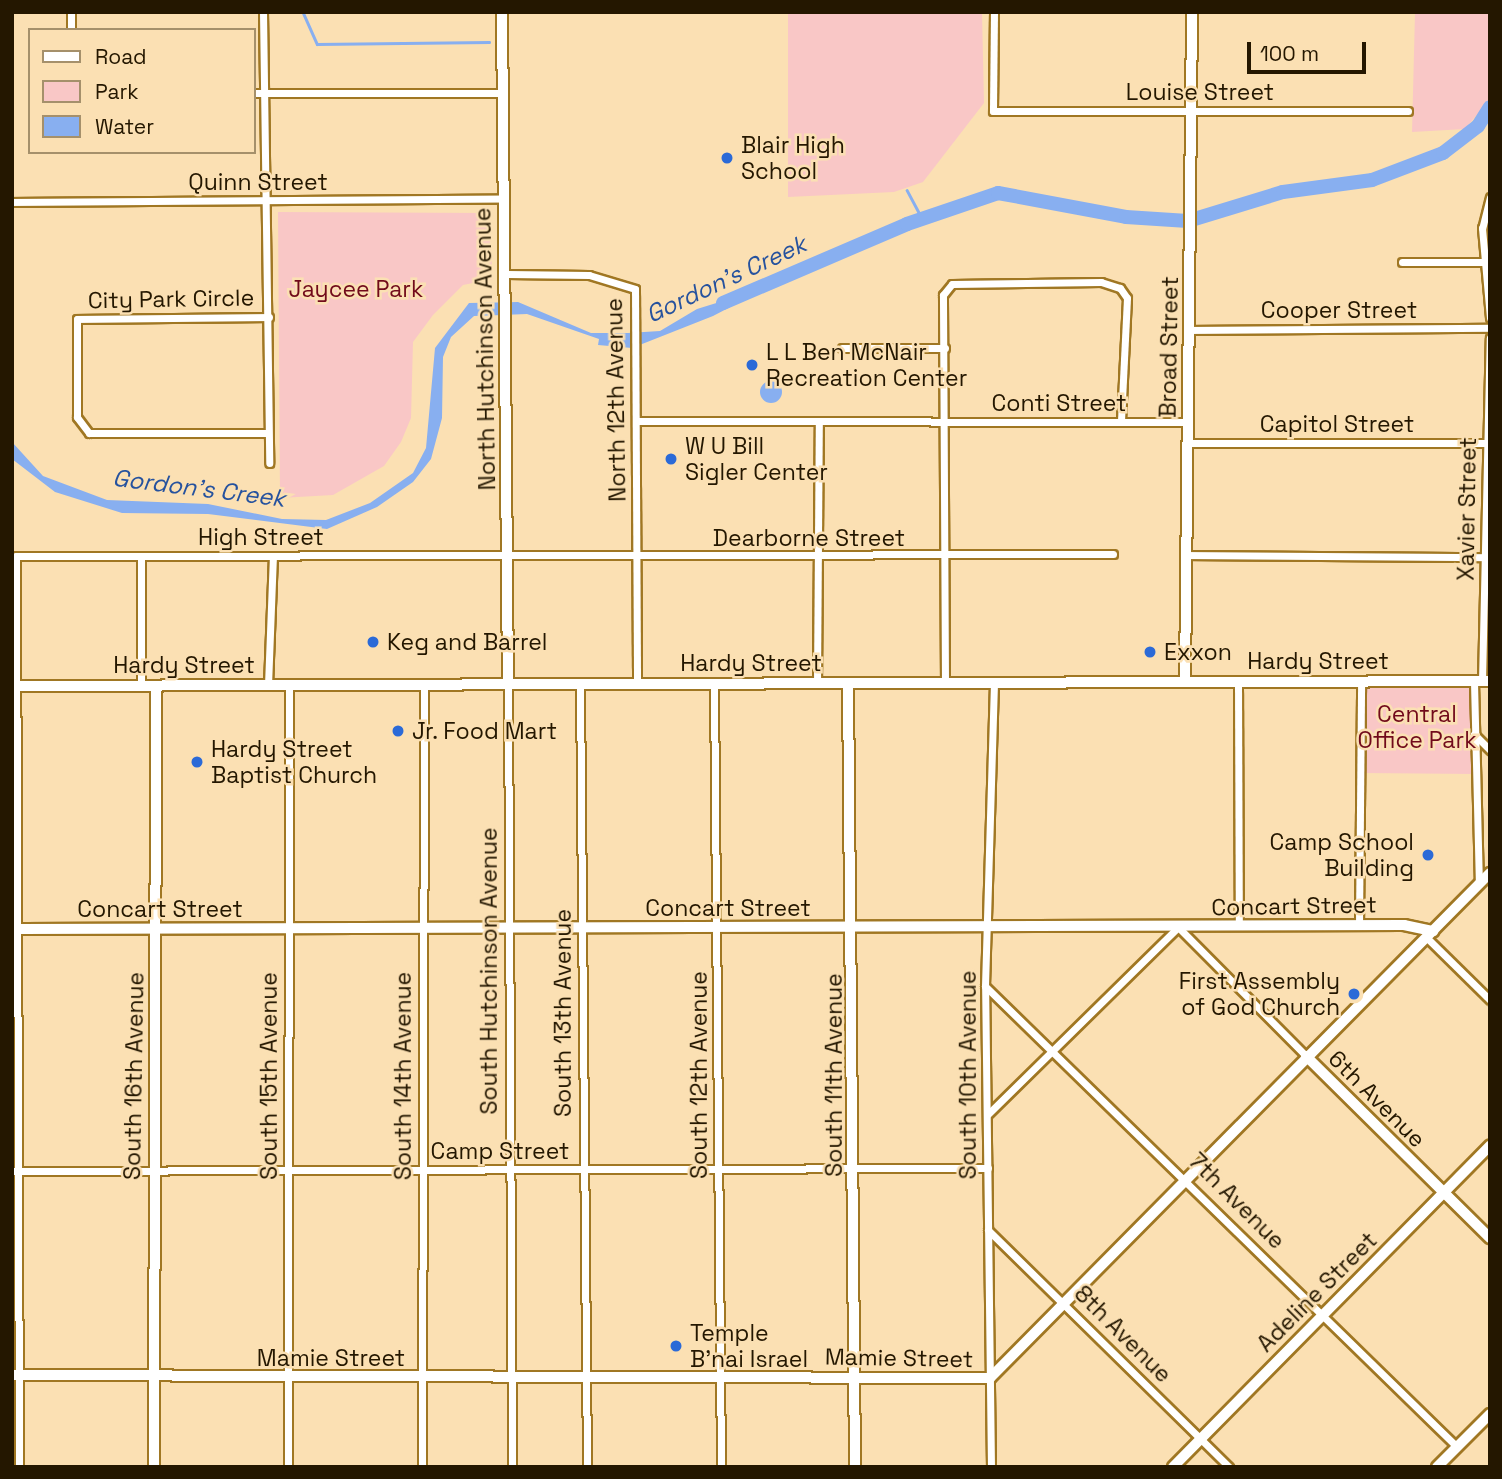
<!DOCTYPE html>
<style>
body{margin:0}
#map{position:relative;width:1502px;height:1479px;overflow:hidden;background:#fbe0b3;font-family:"Space Grotesk",sans-serif}
div>[style]{position:absolute}
[style*='--x']{left:calc(var(--x)*1px);top:calc(var(--y)*1px);width:calc(var(--w)*1px);rotate:calc(var(--a)*1deg)}
.green>*{inset:0;background:#f9c7c6}
.water>*{inset:0;background:#88aff0}
.round{border-radius:50%}
.stream>*{height:2.5px;margin:-1.25px;padding:0 1.25px;transform-origin:1.25px;border-radius:1.25px;background:#88aff0}
.river>*{height:14px;margin:-7px;padding:0 7px;transform-origin:7px;border-radius:7px;background:#88aff0}
.roads{filter:drop-shadow(2px 0 #a07723) drop-shadow(-2px 0 #a07723) drop-shadow(0 2px #a07723) drop-shadow(0 -2px #a07723)}
.street>*{height:7px;margin:-3.5px;padding:0 3.5px;transform-origin:3.5px;border-radius:3.5px;background:#fff}
.secondary>*{height:10px;margin:-5px;padding:0 5px;transform-origin:5px;border-radius:5px;background:#fff}
.primary>*{height:10px;margin:-5px;padding:0 5px;transform-origin:5px;border-radius:5px;background:#fff}
.dots>*{width:19px;height:19px;translate:-50% -50%;box-sizing:border-box;border:4px solid #fbe0b3;border-radius:50%}
span{translate:-50% -50%;white-space:nowrap;text-align:center;line-height:1.15;-webkit-text-stroke:5px #fbe0b3;paint-order:stroke}
.street-label{font-size:23px;color:#241700}
.poi-label{font-size:23px;color:#241700}
.left{translate:0 -50%;text-align:left}
.right{translate:-100% -50%;text-align:right}
.park-label{font-size:23px;color:#710a1b}
.water-label{font-size:24px;color:#26529e;font-style:italic}
.frame{position:absolute;inset:0;border:14px solid #241700;pointer-events:none}
.legend{position:absolute;left:28px;top:28px;width:228px;height:126px;box-sizing:border-box;background:#fbe0b3;border:2px solid #a5906b;margin:0;padding:9px 12px;list-style:none;font-size:21px;color:#241700}
.legend li{display:flex;align-items:center;gap:14px;height:35px}
.legend b{width:35px;border:2px solid #a5906b}
.scale{position:absolute;left:1247px;top:42px;width:119px;height:32px;box-sizing:border-box;border:4px solid #241700;border-top:0;padding-left:9px;font-size:21px;line-height:24px;white-space:nowrap;color:#241700;-webkit-text-stroke:5px #fbe0b3;paint-order:stroke}
</style>
<div id="map">
<div class="green">
<i style="clip-path:polygon(788px 12px,982px 12px,984px 103px,923px 182px,894px 192px,788px 197px)"></i>
<i style="clip-path:polygon(1415px 12px,1490px 12px,1490px 99px,1465px 129px,1412px 132px)"></i>
<i style="clip-path:polygon(278px 212px,488px 213px,493px 279px,463px 285px,433px 315px,413px 342px,411px 418px,401px 442px,384px 466px,333px 495px,280px 498px)"></i>
<i style="clip-path:polygon(1361px 682px,1474px 682px,1474px 774px,1360px 773px)"></i>
</div>
<div class="water">
<i style="clip-path:polygon(739px 296px,738px 303px,713px 316px,632px 348px,598px 345px,599px 339px,527px 314px,474px 316px,451px 337px,443px 357px,442px 418px,431px 459px,413px 482px,377px 507px,327px 529px,208px 514px,122px 513px,55px 492px,12px 459px,12px 442px,43px 476px,107px 500px,208px 504px,282px 519px,326px 520px,370px 503px,413px 473px,426px 448px,435px 348px,469px 303px,518px 302px,591px 333px,628px 333px,660px 331px,697px 309px)"></i>
<i class="round" style="left:760px;top:381px;width:22px;height:22px"></i>
</div>
<div class="stream">
<i style="--x:303;--y:12;--w:35;--a:66"></i>
<i style="--x:317;--y:44;--w:172;--a:-0.7"></i>
<i style="--x:907;--y:190;--w:32;--a:62"></i>
</div>
<div class="river">
<i style="--x:723;--y:303;--w:200;--a:-23.2"></i>
<i style="--x:907;--y:224;--w:96;--a:-18.8"></i>
<i style="--x:998;--y:193;--w:130;--a:10.6"></i>
<i style="--x:1126;--y:217;--w:62;--a:3.7"></i>
<i style="--x:1188;--y:221;--w:99;--a:-17"></i>
<i style="--x:1283;--y:192;--w:90;--a:-7.7"></i>
<i style="--x:1372;--y:180;--w:76;--a:-20.8"></i>
<i style="--x:1443;--y:153;--w:44;--a:-37.6"></i>
<i style="--x:1478;--y:126;--w:22;--a:-58"></i>
</div>
<div class="roads">
<div class="street">
<i style="--x:263;--y:12;--w:451;--a:89.2"></i>
<i style="--x:994;--y:12;--w:99;--a:90.6"></i>
<i style="--x:993;--y:111;--w:415;--a:0"></i>
<i style="--x:71;--y:30;--w:18;--a:-90"></i>
<i style="--x:254;--y:93;--w:248;--a:0"></i>
<i style="--x:1490;--y:197;--w:32;--a:104"></i>
<i style="--x:1482;--y:228;--w:90;--a:84.9"></i>
<i style="--x:12;--y:202;--w:491;--a:-0.4"></i>
<i style="--x:1402;--y:262;--w:88;--a:0"></i>
<i style="--x:507;--y:274;--w:82;--a:0.7"></i>
<i style="--x:589;--y:275;--w:48;--a:16.9"></i>
<i style="--x:635;--y:289;--w:395;--a:89.7"></i>
<i style="--x:1189;--y:330;--w:301;--a:-0.4"></i>
<i style="--x:842;--y:348;--w:103;--a:0"></i>
<i style="--x:638;--y:421;--w:549;--a:0.1"></i>
<i style="--x:268;--y:433;--w:179;--a:180"></i>
<i style="--x:89;--y:433;--w:20;--a:-127"></i>
<i style="--x:77;--y:417;--w:98;--a:-90"></i>
<i style="--x:77;--y:319;--w:192;--a:-0.6"></i>
<i style="--x:1186;--y:443;--w:302;--a:0"></i>
<i style="--x:1185;--y:555;--w:304;--a:0.4"></i>
<i style="--x:141;--y:556;--w:130;--a:90"></i>
<i style="--x:1482;--y:681;--w:343;--a:-88.7"></i>
<i style="--x:1238;--y:682;--w:244;--a:89.8"></i>
<i style="--x:1474;--y:682;--w:202;--a:88.6"></i>
<i style="--x:945;--y:683;--w:388;--a:-90.3"></i>
<i style="--x:943;--y:295;--w:14;--a:-51"></i>
<i style="--x:952;--y:284;--w:149;--a:-0.8"></i>
<i style="--x:1101;--y:282;--w:20;--a:18"></i>
<i style="--x:1120;--y:288;--w:12;--a:55"></i>
<i style="--x:1127;--y:298;--w:124;--a:92.8"></i>
<i style="--x:508;--y:684;--w:783;--a:89.71"></i>
<i style="--x:580;--y:684;--w:783;--a:89.49"></i>
<i style="--x:714;--y:684;--w:783;--a:89.49"></i>
<i style="--x:817;--y:684;--w:262;--a:-89.6"></i>
<i style="--x:268;--y:685;--w:129;--a:-87.8"></i>
<i style="--x:1474;--y:734;--w:23;--a:45"></i>
<i style="--x:1359;--y:925;--w:243;--a:-89.5"></i>
<i style="--x:1427;--y:938;--w:88;--a:44.5"></i>
<i style="--x:985;--y:986;--w:660;--a:44.32"></i>
<i style="--x:988;--y:1114;--w:267;--a:-44.5"></i>
<i style="--x:1178;--y:927;--w:182;--a:45.2"></i>
<i style="--x:12;--y:1171;--w:976;--a:-0.18"></i>
<i style="--x:988;--y:1230;--w:338;--a:44.5"></i>
<i style="--x:19;--y:1467;--w:911;--a:-90.19"></i>
<i style="--x:16;--y:556;--w:1097;--a:-0.1"></i>
<i style="--x:288;--y:1467;--w:782;--a:-89.93"></i>
<i style="--x:422;--y:1467;--w:782;--a:-89.85"></i>
<i style="--x:991;--y:1467;--w:481;--a:-90.7"></i>
<i style="--x:985;--y:986;--w:303;--a:-88.3"></i>
</div>
<div class="secondary">
<i style="--x:502;--y:12;--w:672;--a:89.49"></i>
<i style="--x:1185;--y:682;--w:670;--a:-89.4"></i>
<i style="--x:848;--y:683;--w:784;--a:89.49"></i>
<i style="--x:21;--y:929;--w:1383;--a:-0.17"></i>
<i style="--x:1404;--y:925;--w:30;--a:12"></i>
<i style="--x:1306;--y:1056;--w:259;--a:44.7"></i>
<i style="--x:12;--y:1375;--w:978;--a:0.18"></i>
<i style="--x:990;--y:1378;--w:711;--a:-45.29"></i>
<i style="--x:154;--y:1467;--w:781;--a:-89.85"></i>
<i style="--x:1173;--y:1467;--w:452;--a:-45.4"></i>
<i style="--x:1437;--y:1467;--w:75;--a:-45"></i>
</div>
<div class="primary">
<i style="--x:12;--y:686;--w:1478;--a:-0.19"></i>
</div>
</div>
<div class="dots">
<i style="left:727px;top:158px;background:#2b6ad7"></i>
<i style="left:752px;top:365px;background:#2b6ad7"></i>
<i style="left:671px;top:459px;background:#2b6ad7"></i>
<i style="left:373px;top:642px;background:#2b6ad7"></i>
<i style="left:1150px;top:652px;background:#2b6ad7"></i>
<i style="left:398px;top:731px;background:#2b6ad7"></i>
<i style="left:197px;top:762px;background:#2b6ad7"></i>
<i style="left:1428px;top:855px;background:#2b6ad7"></i>
<i style="left:1354px;top:994px;background:#2b6ad7"></i>
<i style="left:676px;top:1346px;background:#2b6ad7"></i>
</div>
<div class="street-label">
<span style="left:1200px;top:92px">Louise Street</span>
<span style="left:258px;top:182px">Quinn Street</span>
<span style="left:171px;top:299px;rotate:-1deg">City Park Circle</span>
<span style="left:1339px;top:310px">Cooper Street</span>
<span style="left:1169px;top:347px;rotate:-89deg">Broad Street</span>
<span style="left:485px;top:349px;rotate:-91deg">North Hutchinson Avenue</span>
<span style="left:616px;top:400px;rotate:-91deg">North 12th Avenue</span>
<span style="left:1059px;top:403px">Conti Street</span>
<span style="left:1337px;top:424px">Capitol Street</span>
<span style="left:1467px;top:509px;rotate:-89deg">Xavier Street</span>
<span style="left:261px;top:537px">High Street</span>
<span style="left:809px;top:538px">Dearborne Street</span>
<span style="left:1318px;top:661px">Hardy Street</span>
<span style="left:751px;top:663px">Hardy Street</span>
<span style="left:184px;top:665px">Hardy Street</span>
<span style="left:1294px;top:906px;rotate:-1deg">Concart Street</span>
<span style="left:728px;top:908px">Concart Street</span>
<span style="left:160px;top:909px">Concart Street</span>
<span style="left:489px;top:971px;rotate:-90deg">South Hutchinson Avenue</span>
<span style="left:563px;top:1013px;rotate:-90deg">South 13th Avenue</span>
<span style="left:699px;top:1075px;rotate:-90deg">South 12th Avenue</span>
<span style="left:834px;top:1075px;rotate:-90deg">South 11th Avenue</span>
<span style="left:968px;top:1075px;rotate:-90deg">South 10th Avenue</span>
<span style="left:134px;top:1076px;rotate:-89deg">South 16th Avenue</span>
<span style="left:269px;top:1076px;rotate:-90deg">South 15th Avenue</span>
<span style="left:403px;top:1076px;rotate:-90deg">South 14th Avenue</span>
<span style="left:1377px;top:1099px;rotate:45deg">6th Avenue</span>
<span style="left:500px;top:1151px">Camp Street</span>
<span style="left:1237px;top:1201px;rotate:45deg">7th Avenue</span>
<span style="left:1317px;top:1292px;rotate:-45deg">Adeline Street</span>
<span style="left:1123px;top:1334px;rotate:45deg">8th Avenue</span>
<span style="left:331px;top:1358px">Mamie Street</span>
<span style="left:899px;top:1358px;rotate:1deg">Mamie Street</span>
</div>
<div class="poi-label">
<span class="left" style="left:741px;top:158px">Blair High<br>School</span>
<span class="left" style="left:766px;top:365px">L L Ben McNair<br>Recreation Center</span>
<span class="left" style="left:685px;top:459px">W U Bill<br>Sigler Center</span>
<span class="left" style="left:387px;top:642px">Keg and Barrel</span>
<span class="left" style="left:1164px;top:652px">Exxon</span>
<span class="left" style="left:412px;top:731px">Jr. Food Mart</span>
<span class="left" style="left:211px;top:762px">Hardy Street<br>Baptist Church</span>
<span class="right" style="left:1414px;top:855px">Camp School<br>Building</span>
<span class="right" style="left:1340px;top:994px">First Assembly<br>of God Church</span>
<span class="left" style="left:690px;top:1346px">Temple<br>B'nai Israel</span>
</div>
<div class="park-label">
<span style="left:356px;top:289px">Jaycee Park</span>
<span style="left:1417px;top:727px">Central<br>Office Park</span>
</div>
<div class="water-label">
<span style="left:726px;top:279px;rotate:-25deg">Gordon's Creek</span>
<span style="left:199px;top:488px;rotate:7deg">Gordon's Creek</span>
</div>
<div class="frame"></div>
<ul class="legend">
<li><b style="height:9px;background:#fff"></b>Road</li>
<li><b style="height:19px;background:#f9c7c6"></b>Park</li>
<li><b style="height:19px;background:#88aff0"></b>Water</li>
</ul>
<div class="scale">100 m</div>
</div>
